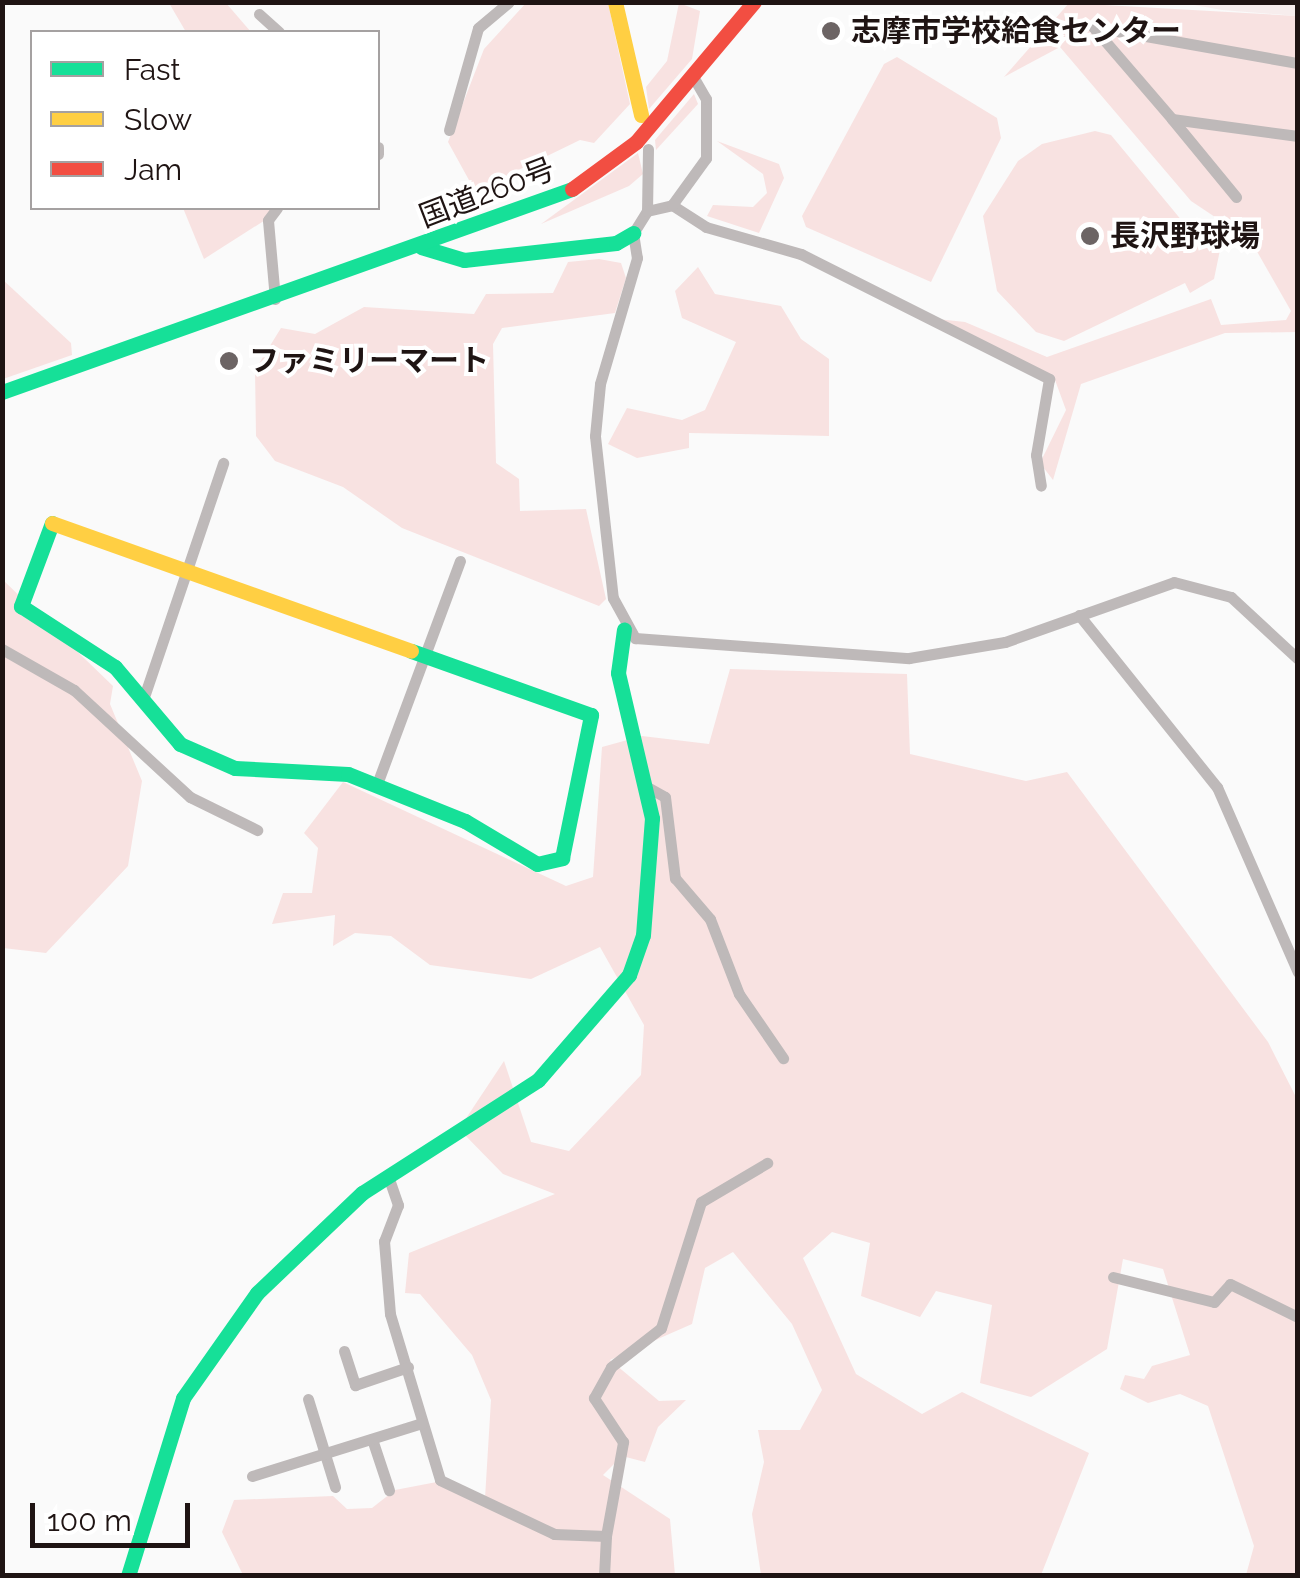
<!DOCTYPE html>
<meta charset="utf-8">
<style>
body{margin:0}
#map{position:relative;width:1300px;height:1578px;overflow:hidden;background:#fafafa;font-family:Raleway,"Noto Sans JP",sans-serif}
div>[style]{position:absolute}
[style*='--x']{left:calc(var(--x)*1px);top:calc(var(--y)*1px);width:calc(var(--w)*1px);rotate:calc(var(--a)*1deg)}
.built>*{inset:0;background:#f7eded}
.green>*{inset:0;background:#f8e2e1}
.street>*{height:11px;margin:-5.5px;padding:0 5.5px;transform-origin:5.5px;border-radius:5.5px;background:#beb9b9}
.fast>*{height:15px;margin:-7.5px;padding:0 7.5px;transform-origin:7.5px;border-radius:7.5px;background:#16e098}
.slow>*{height:15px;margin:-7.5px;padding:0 7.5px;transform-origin:7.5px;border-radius:7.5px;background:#ffcf43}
.jam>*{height:15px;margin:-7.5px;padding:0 7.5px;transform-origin:7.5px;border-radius:7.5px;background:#f24e42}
.dots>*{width:28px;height:28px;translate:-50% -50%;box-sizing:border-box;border:5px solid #fff;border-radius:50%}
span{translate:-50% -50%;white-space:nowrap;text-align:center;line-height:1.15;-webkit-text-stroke:8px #fff;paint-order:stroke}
.poi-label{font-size:30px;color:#1f1413;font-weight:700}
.left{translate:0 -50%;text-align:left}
.street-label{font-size:30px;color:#1f1413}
.frame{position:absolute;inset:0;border:5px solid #1f1413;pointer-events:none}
.legend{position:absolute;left:30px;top:30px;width:350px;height:180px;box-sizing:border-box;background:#fff;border:2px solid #a5a1a1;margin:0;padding:12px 18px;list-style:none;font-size:30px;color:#1f1413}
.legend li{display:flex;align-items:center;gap:20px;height:50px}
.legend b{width:50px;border:2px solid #a5a1a1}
.scale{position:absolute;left:30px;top:1503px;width:160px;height:45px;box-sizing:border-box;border:5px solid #1f1413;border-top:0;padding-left:12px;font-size:30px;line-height:35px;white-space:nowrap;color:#1f1413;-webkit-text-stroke:8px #fff;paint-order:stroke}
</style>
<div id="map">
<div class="built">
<i style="clip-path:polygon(1183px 3px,1297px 3px,1297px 16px,1222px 10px)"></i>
</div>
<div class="green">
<i style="clip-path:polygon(169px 3px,226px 3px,251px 32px,186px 32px)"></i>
<i style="clip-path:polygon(526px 3px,608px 3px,630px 104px,594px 143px,580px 140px,475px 191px,448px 142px,484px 49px)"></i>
<i style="clip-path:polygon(679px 3px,700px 11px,692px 59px,649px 109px,646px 87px,667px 61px)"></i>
<i style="clip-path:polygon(1069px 3px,1297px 16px,1297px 332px,1225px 333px,1081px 384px,1053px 480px,1040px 463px,1066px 410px,1055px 380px,928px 318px,965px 322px,1047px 357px,1211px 299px,1221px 325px,1286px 320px,1291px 311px,1251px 241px,1191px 201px,1060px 47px,1004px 77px)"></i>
<i style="clip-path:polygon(897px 57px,997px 118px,1001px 138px,931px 282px,806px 227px,802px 216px,884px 64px)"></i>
<i style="clip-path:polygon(694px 94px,698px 104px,656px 150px,655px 140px)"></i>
<i style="clip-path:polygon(1095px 131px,1111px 135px,1197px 239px,1206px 232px,1220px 250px,1214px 279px,1190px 293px,1185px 283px,1064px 341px,1036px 332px,997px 291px,983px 216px,1018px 161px,1042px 144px)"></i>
<i style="clip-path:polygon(717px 141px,779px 164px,784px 178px,759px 233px,707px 216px,713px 205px,753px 207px,767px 193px,763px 174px)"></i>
<i style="clip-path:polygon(638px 153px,643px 174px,629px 186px,541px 224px)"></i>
<i style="clip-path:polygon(183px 208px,284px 208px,204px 259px)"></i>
<i style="clip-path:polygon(599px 259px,621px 263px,626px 278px,615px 313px,502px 328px,493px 344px,496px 463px,519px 479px,520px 511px,586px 509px,606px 599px,599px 606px,402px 528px,343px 487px,275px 461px,256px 436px,255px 370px,281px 328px,315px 334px,364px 307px,474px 314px,486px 294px,553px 293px,568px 262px)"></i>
<i style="clip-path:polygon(698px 267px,715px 294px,781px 306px,801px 339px,829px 359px,829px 436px,689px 433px,689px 448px,637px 458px,608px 444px,627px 408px,682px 420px,705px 410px,736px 342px,682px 318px,675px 291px)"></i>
<i style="clip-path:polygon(2px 279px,71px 343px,72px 355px,3px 379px)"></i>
<i style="clip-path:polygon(2px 579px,113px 686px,110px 704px,142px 781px,128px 866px,46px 953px,3px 948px)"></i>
<i style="clip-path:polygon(730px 669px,907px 674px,910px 754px,1026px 781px,1067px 772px,1268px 1042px,1297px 1099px,1297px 1575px,1246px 1575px,1254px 1546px,1208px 1406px,1180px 1394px,1148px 1403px,1120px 1389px,1125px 1375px,1144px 1379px,1152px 1366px,1190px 1355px,1163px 1269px,1123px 1259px,1107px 1349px,1031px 1397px,980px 1383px,992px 1305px,936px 1291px,920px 1317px,861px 1296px,870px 1243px,832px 1232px,803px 1258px,856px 1374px,922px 1414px,962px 1392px,1089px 1453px,1041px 1575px,761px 1575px,752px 1514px,764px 1462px,758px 1430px,800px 1430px,822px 1390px,792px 1324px,733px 1252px,705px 1268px,692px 1324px,610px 1360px,659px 1401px,686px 1400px,658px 1427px,645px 1462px,622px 1456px,603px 1475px,670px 1519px,675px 1575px,243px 1575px,222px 1532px,234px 1500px,333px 1496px,347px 1509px,372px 1508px,395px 1490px,442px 1481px,485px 1498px,491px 1400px,472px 1355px,420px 1294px,405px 1293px,409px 1253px,555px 1194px,503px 1174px,459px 1129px,504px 1061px,531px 1142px,569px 1151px,641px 1075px,644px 1025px,600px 947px,531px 979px,430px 965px,391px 936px,355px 933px,333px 946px,335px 915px,272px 924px,283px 893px,312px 893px,318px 848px,304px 833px,343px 782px,566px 886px,593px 877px,602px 747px,642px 736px,709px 744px)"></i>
</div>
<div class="street">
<i style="--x:259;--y:14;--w:27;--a:42"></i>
<i style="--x:1093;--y:27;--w:121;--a:49.3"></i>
<i style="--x:1172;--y:119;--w:127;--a:7.7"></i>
<i style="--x:1095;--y:27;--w:206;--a:10.1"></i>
<i style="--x:1172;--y:119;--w:101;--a:50.6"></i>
<i style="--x:449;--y:130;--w:106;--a:-74.1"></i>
<i style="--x:478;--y:28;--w:40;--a:-40"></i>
<i style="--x:378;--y:147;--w:7;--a:90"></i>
<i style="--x:648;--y:149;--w:62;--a:90.9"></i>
<i style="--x:647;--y:211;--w:26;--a:122"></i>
<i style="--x:633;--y:233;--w:25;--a:81"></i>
<i style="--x:637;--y:258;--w:131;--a:106.4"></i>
<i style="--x:600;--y:384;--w:52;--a:95.5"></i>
<i style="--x:595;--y:436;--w:163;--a:83.7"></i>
<i style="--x:613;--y:598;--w:46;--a:61.2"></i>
<i style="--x:635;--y:638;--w:275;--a:4.2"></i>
<i style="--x:909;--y:658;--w:97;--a:-9.5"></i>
<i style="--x:1005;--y:642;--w:179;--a:-19.5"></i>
<i style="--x:1174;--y:582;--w:59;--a:14.7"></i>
<i style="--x:1231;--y:597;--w:91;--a:42.8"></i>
<i style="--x:672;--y:205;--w:40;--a:32.9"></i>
<i style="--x:706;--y:227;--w:99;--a:15.9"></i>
<i style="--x:801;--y:254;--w:278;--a:26.7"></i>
<i style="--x:1049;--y:379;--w:77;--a:99.7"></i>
<i style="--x:1036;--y:455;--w:31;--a:81"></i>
<i style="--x:647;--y:211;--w:26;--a:-13"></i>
<i style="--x:672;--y:205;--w:58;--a:-54.1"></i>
<i style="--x:706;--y:158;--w:59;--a:-90"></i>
<i style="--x:706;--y:99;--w:28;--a:-120"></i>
<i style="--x:275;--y:299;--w:79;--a:-95.1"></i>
<i style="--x:268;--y:220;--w:15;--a:-53"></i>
<i style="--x:1079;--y:615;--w:221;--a:51.3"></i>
<i style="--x:1217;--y:787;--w:202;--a:66.4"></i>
<i style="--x:2;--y:649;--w:83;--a:29.7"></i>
<i style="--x:74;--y:690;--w:158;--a:42.7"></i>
<i style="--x:190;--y:797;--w:75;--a:26.2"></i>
<i style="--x:145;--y:694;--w:244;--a:-71.3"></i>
<i style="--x:377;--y:784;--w:238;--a:-69.6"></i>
<i style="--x:649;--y:788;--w:18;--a:29"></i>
<i style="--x:665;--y:797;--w:82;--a:83"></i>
<i style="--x:675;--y:878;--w:54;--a:49.5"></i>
<i style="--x:710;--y:919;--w:80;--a:68.9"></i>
<i style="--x:739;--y:994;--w:78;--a:55.5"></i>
<i style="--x:388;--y:1176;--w:31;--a:71"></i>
<i style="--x:398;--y:1205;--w:39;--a:111"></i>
<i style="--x:384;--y:1241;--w:73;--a:85.3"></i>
<i style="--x:390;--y:1314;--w:173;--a:73.2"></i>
<i style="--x:440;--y:1480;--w:126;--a:25.3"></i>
<i style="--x:554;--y:1534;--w:52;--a:2.2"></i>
<i style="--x:606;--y:1536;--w:96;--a:-79.7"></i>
<i style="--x:623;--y:1442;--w:53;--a:-123.4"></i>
<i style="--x:594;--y:1398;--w:35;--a:-61"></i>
<i style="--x:611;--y:1367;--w:63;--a:-38"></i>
<i style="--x:661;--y:1328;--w:132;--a:-72.4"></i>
<i style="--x:701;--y:1202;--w:77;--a:-30.6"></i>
<i style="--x:1113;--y:1277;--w:104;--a:13.9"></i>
<i style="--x:1214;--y:1302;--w:24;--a:-48"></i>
<i style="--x:1230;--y:1284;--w:76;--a:25.9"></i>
<i style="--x:344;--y:1351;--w:36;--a:72"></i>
<i style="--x:355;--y:1385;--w:56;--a:-18.8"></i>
<i style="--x:308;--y:1399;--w:92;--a:72.9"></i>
<i style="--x:372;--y:1439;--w:54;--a:71.6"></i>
<i style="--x:252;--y:1476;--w:178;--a:-17.3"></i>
<i style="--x:604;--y:1576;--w:40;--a:-87.1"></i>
</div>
<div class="fast">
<i style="--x:421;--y:247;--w:45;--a:16.8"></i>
<i style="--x:464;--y:260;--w:153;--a:-6.4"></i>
<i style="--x:616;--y:243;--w:20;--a:-30"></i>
<i style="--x:2;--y:392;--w:605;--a:-19.6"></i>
<i style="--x:52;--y:523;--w:89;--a:110.5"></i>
<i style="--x:21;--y:606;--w:112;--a:33"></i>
<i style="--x:115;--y:667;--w:101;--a:49.8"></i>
<i style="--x:180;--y:744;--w:60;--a:23.6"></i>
<i style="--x:235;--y:768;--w:113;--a:3"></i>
<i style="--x:348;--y:774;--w:126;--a:21.9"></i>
<i style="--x:465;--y:821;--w:84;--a:30.8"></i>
<i style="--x:537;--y:864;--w:26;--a:-13"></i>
<i style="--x:562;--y:858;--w:146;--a:-78.5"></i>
<i style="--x:591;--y:715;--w:191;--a:-160.4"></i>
<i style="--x:128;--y:1576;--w:186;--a:-72.8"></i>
<i style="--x:183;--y:1398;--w:128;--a:-54.8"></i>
<i style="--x:257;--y:1293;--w:145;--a:-43.6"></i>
<i style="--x:362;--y:1193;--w:209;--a:-32.7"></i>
<i style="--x:538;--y:1080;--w:139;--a:-49.1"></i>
<i style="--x:629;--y:975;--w:42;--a:-70.7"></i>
<i style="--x:643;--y:935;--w:117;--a:-85.6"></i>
<i style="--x:652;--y:818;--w:149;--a:-103.2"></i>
<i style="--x:618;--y:673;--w:44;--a:-82.2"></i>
</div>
<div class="slow">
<i style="--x:615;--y:2;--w:116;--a:77"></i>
<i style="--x:52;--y:523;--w:381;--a:19.6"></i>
</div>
<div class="jam">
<i style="--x:572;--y:189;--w:79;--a:-36.3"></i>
<i style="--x:636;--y:142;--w:183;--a:-49.9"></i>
</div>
<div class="dots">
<i style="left:831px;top:31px;background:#6c6464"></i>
<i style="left:1090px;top:236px;background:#6c6464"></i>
<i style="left:229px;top:361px;background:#6c6464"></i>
</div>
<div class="poi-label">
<span class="left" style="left:851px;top:31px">志摩市学校給食センター</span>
<span class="left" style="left:1110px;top:236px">長沢野球場</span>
<span class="left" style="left:249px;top:361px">ファミリーマート</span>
</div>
<div class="street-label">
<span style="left:487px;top:193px;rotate:-21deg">国道260号</span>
</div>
<div class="frame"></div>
<ul class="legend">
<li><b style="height:12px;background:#16e098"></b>Fast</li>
<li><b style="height:12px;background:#ffcf43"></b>Slow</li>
<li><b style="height:12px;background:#f24e42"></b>Jam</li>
</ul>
<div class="scale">100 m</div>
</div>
